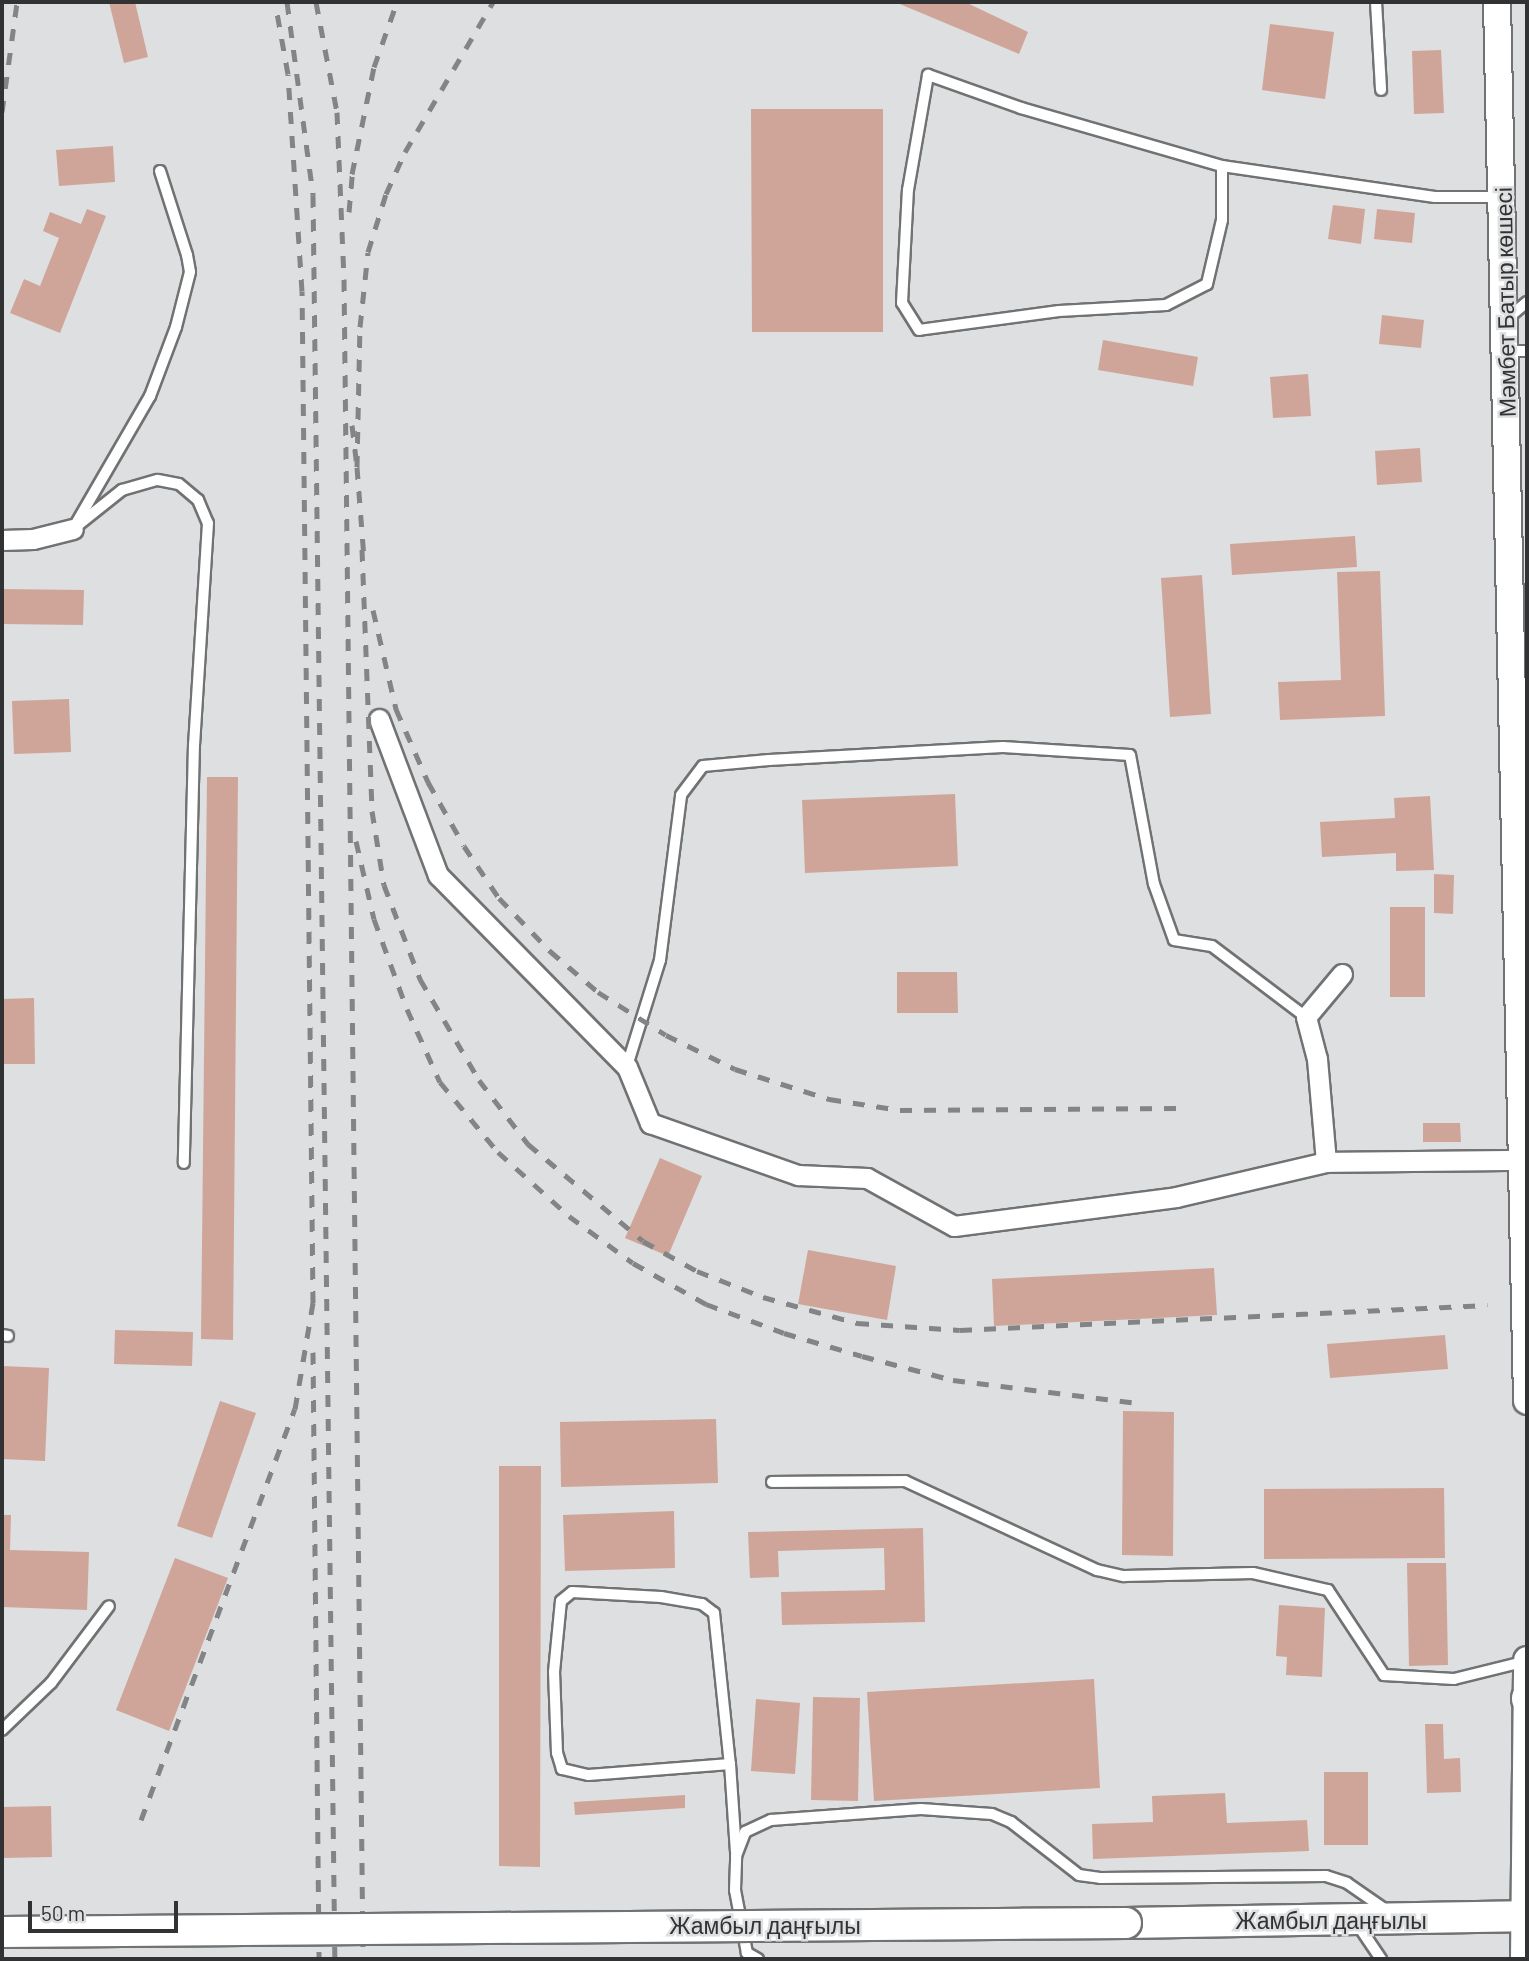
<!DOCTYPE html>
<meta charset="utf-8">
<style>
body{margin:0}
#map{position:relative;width:1529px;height:1961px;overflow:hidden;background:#dddfe1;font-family:Barlow,sans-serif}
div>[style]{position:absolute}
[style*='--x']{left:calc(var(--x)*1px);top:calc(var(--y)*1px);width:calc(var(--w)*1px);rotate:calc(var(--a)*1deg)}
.building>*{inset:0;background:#d0a599}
.roads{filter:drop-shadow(2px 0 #707273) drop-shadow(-2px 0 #707273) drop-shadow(0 2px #707273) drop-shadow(0 -2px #707273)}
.lane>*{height:10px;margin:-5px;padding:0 5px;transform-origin:5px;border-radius:5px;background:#fff}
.street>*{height:19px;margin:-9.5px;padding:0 9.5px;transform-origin:9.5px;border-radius:9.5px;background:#fff}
.secondary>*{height:26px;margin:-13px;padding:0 13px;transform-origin:13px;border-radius:13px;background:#fff}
.primary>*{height:30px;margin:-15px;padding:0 15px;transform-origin:15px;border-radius:15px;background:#fff}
.rail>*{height:5px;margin-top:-2.5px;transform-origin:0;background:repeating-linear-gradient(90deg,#828485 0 12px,transparent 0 24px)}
.bridges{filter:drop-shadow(2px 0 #707273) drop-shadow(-2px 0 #707273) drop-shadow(0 2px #707273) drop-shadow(0 -2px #707273)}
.primary-bridge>*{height:30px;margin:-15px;padding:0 15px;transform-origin:15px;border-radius:15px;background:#fff}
span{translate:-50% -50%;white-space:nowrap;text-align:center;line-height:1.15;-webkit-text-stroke:5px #dddfe1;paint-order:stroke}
.street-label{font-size:23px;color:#313233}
.frame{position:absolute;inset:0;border:4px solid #313233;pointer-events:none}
.scale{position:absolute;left:28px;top:1901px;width:150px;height:32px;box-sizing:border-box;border:4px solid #313233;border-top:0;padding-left:9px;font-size:21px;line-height:24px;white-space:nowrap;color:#313233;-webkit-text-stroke:5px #dddfe1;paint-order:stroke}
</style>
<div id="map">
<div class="building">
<i style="clip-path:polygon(109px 2px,135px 2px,148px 57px,124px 63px)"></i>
<i style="clip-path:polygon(895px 2px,965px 2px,1028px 32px,1019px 54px)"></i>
<i style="clip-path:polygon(1270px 24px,1334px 32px,1325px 99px,1262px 90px)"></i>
<i style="clip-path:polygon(1441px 50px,1444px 113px,1414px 114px,1412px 51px)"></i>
<i style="clip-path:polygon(751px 109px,883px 109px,883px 332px,752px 332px)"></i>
<i style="clip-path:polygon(113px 146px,115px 182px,59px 186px,56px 150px)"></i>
<i style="clip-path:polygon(1333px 205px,1365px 209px,1361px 244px,1328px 239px)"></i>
<i style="clip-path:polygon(87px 209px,106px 216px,60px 333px,10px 313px,24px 279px,40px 286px,59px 238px,43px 231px,50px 212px,81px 224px)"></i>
<i style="clip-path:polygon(1377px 209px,1415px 213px,1412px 243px,1374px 239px)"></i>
<i style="clip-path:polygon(1382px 315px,1424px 320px,1421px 348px,1379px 344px)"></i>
<i style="clip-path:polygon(1103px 340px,1198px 357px,1193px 386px,1098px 370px)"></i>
<i style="clip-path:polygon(1308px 374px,1311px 416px,1273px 418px,1270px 377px)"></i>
<i style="clip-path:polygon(1420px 448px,1422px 482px,1377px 485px,1375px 451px)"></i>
<i style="clip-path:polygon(1355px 536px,1357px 567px,1232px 575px,1230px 544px)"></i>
<i style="clip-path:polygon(1380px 571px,1385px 716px,1280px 720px,1278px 682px,1341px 680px,1337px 572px)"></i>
<i style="clip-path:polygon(1202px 575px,1211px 714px,1170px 717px,1161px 578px)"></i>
<i style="clip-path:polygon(2px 589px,84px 590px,83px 625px,2px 624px)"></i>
<i style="clip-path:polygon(69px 699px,71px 752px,14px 754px,12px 701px)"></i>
<i style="clip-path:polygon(207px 777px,238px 777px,233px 1340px,201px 1339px)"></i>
<i style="clip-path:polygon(955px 794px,958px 866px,805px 873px,802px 800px)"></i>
<i style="clip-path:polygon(1430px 796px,1434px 870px,1396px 871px,1396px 853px,1322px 857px,1320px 822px,1395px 818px,1394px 798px)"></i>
<i style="clip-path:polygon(1434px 874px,1454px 875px,1453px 914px,1434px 913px)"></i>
<i style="clip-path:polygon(1390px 907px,1425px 907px,1425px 997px,1390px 997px)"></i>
<i style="clip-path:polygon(897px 972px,957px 972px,958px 1013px,897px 1013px)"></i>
<i style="clip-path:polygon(34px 998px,35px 1064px,2px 1064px,2px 999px)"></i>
<i style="clip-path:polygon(1423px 1123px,1460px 1123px,1461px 1142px,1423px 1142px)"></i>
<i style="clip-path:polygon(660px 1158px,702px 1176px,668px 1256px,625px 1238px)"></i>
<i style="clip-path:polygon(808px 1250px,896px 1266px,887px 1320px,798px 1304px)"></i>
<i style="clip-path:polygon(1214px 1268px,1217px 1315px,994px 1326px,992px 1279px)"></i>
<i style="clip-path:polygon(115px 1330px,193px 1332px,192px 1366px,114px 1364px)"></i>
<i style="clip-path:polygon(1445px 1335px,1448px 1369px,1330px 1378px,1327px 1344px)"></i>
<i style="clip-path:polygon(2px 1366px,49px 1368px,45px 1461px,2px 1459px)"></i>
<i style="clip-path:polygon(220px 1401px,256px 1413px,212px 1538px,177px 1526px)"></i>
<i style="clip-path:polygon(1123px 1411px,1174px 1412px,1173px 1556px,1122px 1555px)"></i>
<i style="clip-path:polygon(716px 1419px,718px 1483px,561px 1487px,560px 1422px)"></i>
<i style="clip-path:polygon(499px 1466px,541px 1466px,540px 1867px,499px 1866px)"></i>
<i style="clip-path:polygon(1444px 1488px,1445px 1558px,1264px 1559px,1264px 1489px)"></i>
<i style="clip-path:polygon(674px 1511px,675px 1568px,565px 1571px,563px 1515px)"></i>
<i style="clip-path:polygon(2px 1515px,11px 1515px,10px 1550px,89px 1552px,87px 1610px,2px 1607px)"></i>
<i style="clip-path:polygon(923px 1528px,925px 1622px,782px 1625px,781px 1592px,885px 1590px,884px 1548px,778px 1551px,779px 1577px,750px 1578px,748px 1532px)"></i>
<i style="clip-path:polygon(175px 1558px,228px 1578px,169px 1731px,116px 1710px)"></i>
<i style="clip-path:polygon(1407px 1563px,1446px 1563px,1448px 1665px,1409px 1666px)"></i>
<i style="clip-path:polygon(1279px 1605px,1325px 1608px,1322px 1677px,1286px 1675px,1287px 1657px,1276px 1656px)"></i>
<i style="clip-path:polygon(1094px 1679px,1100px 1788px,874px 1801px,867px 1692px)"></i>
<i style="clip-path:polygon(813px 1697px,860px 1698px,858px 1801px,811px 1800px)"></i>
<i style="clip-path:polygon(756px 1699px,800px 1703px,795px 1774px,751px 1771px)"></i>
<i style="clip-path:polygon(1425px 1724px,1443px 1724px,1444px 1759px,1460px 1758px,1461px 1792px,1427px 1793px)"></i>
<i style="clip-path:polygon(1324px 1772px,1368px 1772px,1368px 1845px,1324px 1845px)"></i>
<i style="clip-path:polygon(1225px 1793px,1227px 1823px,1307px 1820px,1309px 1851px,1093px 1859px,1092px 1824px,1153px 1822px,1152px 1796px)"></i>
<i style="clip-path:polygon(685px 1795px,685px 1808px,575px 1815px,574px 1802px)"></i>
<i style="clip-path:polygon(51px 1806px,52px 1857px,2px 1858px,2px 1807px)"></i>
</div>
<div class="roads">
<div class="lane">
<i style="--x:1376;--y:2;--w:88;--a:86.7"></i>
<i style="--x:928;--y:75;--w:99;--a:19.5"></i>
<i style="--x:1021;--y:108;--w:209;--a:16.1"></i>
<i style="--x:1222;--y:166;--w:54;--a:90"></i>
<i style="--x:1222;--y:220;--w:66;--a:103.2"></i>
<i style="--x:1207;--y:284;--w:46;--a:152.9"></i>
<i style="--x:1166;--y:305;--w:107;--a:176.8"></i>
<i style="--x:1059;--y:311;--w:141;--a:172.3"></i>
<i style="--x:919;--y:330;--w:32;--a:-122"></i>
<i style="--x:902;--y:303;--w:113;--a:-87"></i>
<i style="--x:908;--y:190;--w:117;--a:-80.1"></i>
<i style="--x:1222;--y:166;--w:215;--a:8.3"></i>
<i style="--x:1435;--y:197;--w:64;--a:0"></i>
<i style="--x:160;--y:171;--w:88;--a:72.2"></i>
<i style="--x:187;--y:255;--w:17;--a:80"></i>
<i style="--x:190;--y:272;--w:57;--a:104.3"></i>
<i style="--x:176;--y:327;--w:74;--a:110.6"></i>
<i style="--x:150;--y:396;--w:154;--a:120.1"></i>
<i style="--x:73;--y:529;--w:63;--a:-38.5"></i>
<i style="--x:122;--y:490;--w:37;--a:-16"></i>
<i style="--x:158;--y:480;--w:21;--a:11"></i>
<i style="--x:179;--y:484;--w:25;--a:40"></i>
<i style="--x:198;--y:500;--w:25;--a:67"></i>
<i style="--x:208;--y:523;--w:221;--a:93.6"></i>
<i style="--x:194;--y:744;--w:419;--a:91.4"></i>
<i style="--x:1508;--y:318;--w:25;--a:-40"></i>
<i style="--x:1506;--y:351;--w:21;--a:0"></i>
<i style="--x:627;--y:1066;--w:111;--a:-72.7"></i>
<i style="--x:660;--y:960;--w:166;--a:-82.7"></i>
<i style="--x:681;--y:795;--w:36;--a:-53"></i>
<i style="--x:703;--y:766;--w:66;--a:-5.2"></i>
<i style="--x:769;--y:760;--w:234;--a:-3.2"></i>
<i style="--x:1003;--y:747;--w:127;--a:3.6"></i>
<i style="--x:1130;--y:755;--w:131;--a:79.5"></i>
<i style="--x:1154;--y:884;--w:59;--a:70.3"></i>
<i style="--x:1174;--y:940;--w:38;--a:9"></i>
<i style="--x:1212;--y:946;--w:118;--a:37.1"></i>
<i style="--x:2;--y:1335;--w:6;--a:9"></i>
<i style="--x:772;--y:1482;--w:133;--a:-0.4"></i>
<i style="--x:905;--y:1481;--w:212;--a:24.9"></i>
<i style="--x:1097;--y:1570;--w:28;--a:13"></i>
<i style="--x:1124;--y:1576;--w:129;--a:-1.3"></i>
<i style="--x:1253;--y:1573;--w:77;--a:12.8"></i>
<i style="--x:1328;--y:1590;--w:102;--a:56.6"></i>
<i style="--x:1384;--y:1675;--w:70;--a:3.3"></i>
<i style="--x:1454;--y:1679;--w:75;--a:-13.9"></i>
<i style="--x:2;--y:1730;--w:68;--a:-43.8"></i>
<i style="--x:51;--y:1683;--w:96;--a:-53"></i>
<i style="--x:730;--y:1764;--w:142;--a:175.6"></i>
<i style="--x:588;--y:1775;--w:27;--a:-167"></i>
<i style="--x:562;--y:1769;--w:17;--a:-107"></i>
<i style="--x:557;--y:1753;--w:81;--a:-92.1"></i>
<i style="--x:554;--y:1672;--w:71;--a:-84.4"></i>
<i style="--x:561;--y:1601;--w:14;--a:-39"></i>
<i style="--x:572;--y:1592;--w:89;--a:3.2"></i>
<i style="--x:661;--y:1597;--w:42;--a:9.7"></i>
<i style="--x:702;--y:1604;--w:15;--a:37"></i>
<i style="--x:714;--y:1613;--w:152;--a:84"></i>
<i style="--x:730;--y:1764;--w:88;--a:86.1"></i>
<i style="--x:1358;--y:1925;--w:41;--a:55.9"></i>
<i style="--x:758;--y:1959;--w:13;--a:-151"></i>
<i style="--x:747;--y:1953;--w:64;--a:-100.8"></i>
<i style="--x:735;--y:1890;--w:34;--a:-88"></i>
<i style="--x:736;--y:1856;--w:26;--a:-69"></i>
<i style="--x:745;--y:1832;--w:29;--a:-25"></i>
<i style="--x:771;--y:1820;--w:150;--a:-4.2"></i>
<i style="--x:921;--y:1809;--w:71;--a:4"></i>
<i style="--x:992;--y:1814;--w:21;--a:23"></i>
<i style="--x:1011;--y:1822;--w:86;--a:37.9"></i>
<i style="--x:1079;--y:1875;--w:21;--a:8"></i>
<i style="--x:1100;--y:1878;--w:226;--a:-0.5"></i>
<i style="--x:1326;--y:1876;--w:22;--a:18"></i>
<i style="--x:1347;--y:1883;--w:47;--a:34.7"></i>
</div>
<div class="street">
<i style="--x:2;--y:540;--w:31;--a:-2"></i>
<i style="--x:33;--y:539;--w:41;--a:-14"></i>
<i style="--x:379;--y:719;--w:167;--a:69.3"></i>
<i style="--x:438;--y:875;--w:269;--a:45.5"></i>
<i style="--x:627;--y:1067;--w:61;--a:67.7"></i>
<i style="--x:650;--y:1123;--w:157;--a:19.4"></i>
<i style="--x:798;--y:1175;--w:69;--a:2.5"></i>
<i style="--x:867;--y:1178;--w:99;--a:28.9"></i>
<i style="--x:954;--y:1226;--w:224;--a:-7.4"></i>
<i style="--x:1176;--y:1197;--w:154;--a:-13.1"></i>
<i style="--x:1342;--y:974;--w:56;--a:129.9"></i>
<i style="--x:1306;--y:1017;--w:43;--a:75.3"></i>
<i style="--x:1317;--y:1059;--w:103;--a:85"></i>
<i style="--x:1326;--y:1162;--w:196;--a:-0.6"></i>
</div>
<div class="secondary">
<i style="--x:1497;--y:2;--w:1399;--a:88.77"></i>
<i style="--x:1524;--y:1959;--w:299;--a:-89.4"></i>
</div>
<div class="primary">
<i style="--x:1527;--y:1698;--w:1;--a:90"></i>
<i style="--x:1126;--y:1923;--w:401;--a:-1"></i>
</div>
</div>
<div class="rail">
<i style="--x:287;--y:2;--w:195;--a:82.3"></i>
<i style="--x:313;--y:195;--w:1764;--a:89.29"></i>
<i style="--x:316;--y:2;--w:112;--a:79.2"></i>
<i style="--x:337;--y:112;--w:167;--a:87.6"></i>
<i style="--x:344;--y:279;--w:1680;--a:89.35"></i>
<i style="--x:2;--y:112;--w:111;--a:-82.2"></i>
<i style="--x:349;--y:212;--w:38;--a:-85"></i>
<i style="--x:352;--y:174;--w:109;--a:-78.4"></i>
<i style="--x:374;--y:67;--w:69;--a:-70.5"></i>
<i style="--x:352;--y:425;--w:42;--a:83.2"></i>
<i style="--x:357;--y:467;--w:140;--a:-88.8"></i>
<i style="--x:360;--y:327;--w:75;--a:-83.9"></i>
<i style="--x:368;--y:252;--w:61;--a:-72.8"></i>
<i style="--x:386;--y:194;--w:46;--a:-65.7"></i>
<i style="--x:405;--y:152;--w:174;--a:-59.6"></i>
<i style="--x:357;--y:467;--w:91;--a:85.6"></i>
<i style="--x:362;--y:549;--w:262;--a:87.8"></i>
<i style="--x:372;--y:811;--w:75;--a:80.8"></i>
<i style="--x:384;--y:885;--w:101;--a:69"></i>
<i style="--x:420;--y:979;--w:117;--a:59.7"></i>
<i style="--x:479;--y:1080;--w:81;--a:52.6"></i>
<i style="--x:528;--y:1144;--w:150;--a:40.1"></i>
<i style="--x:643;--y:1241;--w:62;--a:29.1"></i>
<i style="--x:697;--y:1271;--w:71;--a:21.5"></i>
<i style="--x:763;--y:1297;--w:98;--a:15.5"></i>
<i style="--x:857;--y:1323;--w:103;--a:3.9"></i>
<i style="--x:960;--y:1330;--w:528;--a:-2.72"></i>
<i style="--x:373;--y:610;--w:102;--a:76.9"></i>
<i style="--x:396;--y:709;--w:80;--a:66.3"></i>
<i style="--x:428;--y:782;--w:73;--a:60.6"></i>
<i style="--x:464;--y:846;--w:63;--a:56.1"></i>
<i style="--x:499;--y:898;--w:74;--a:46.1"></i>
<i style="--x:550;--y:951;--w:63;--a:40.5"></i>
<i style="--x:598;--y:992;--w:80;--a:32.3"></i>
<i style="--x:666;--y:1035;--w:77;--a:26.2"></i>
<i style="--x:735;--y:1069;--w:99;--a:17.7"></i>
<i style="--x:829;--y:1099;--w:72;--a:8.8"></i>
<i style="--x:900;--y:1110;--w:277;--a:-0.4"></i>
<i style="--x:356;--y:841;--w:80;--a:77"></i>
<i style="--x:374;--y:919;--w:96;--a:69.9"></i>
<i style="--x:407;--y:1009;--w:80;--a:65.7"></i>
<i style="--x:440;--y:1082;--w:91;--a:50.4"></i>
<i style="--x:498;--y:1152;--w:96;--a:42"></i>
<i style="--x:569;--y:1216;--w:79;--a:36.3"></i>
<i style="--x:633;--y:1263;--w:84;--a:29.3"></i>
<i style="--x:706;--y:1304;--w:83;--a:20.4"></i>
<i style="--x:784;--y:1333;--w:81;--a:16.4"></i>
<i style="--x:862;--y:1356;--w:94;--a:14.8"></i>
<i style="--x:953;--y:1380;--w:186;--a:7.1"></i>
<i style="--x:313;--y:1352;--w:607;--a:89.43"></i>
<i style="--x:141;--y:1820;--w:439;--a:-69.5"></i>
<i style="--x:295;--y:1409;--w:108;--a:-80.4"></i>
<i style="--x:313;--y:1303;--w:1012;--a:-90.62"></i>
<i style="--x:302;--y:291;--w:217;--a:-93.7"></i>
<i style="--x:288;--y:74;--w:73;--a:-100.2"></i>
</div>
<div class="bridges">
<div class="primary-bridge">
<i style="--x:2;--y:1932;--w:1124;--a:-0.46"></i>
</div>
</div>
<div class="street-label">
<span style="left:1505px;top:302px;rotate:-91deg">Мәмбет Батыр көшесі</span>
<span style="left:1331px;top:1920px">Жамбыл даңғылы</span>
<span style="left:765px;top:1925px">Жамбыл даңғылы</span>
</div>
<div class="frame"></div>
<div class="scale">50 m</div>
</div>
